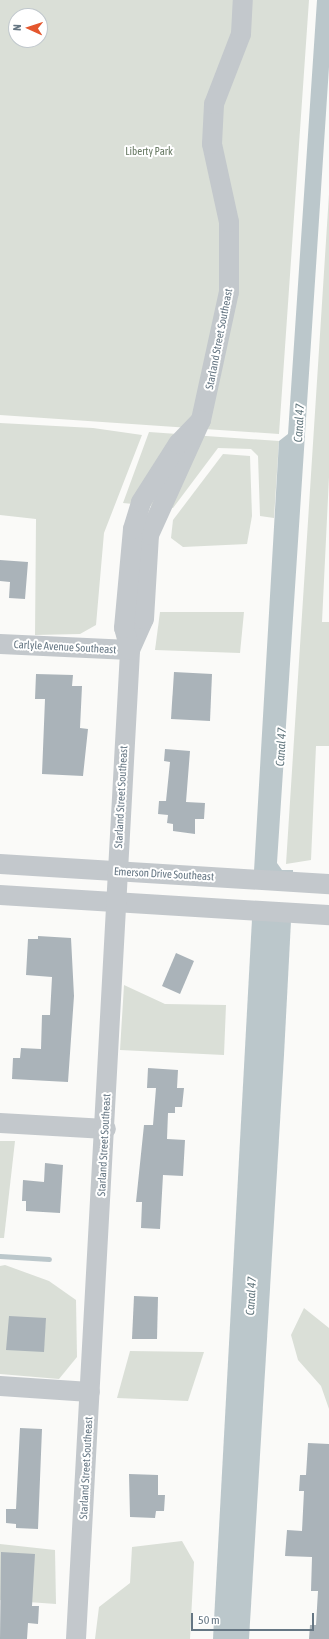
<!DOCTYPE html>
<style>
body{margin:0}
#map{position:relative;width:329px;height:1639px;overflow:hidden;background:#fafaf8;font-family:"Asap Condensed",sans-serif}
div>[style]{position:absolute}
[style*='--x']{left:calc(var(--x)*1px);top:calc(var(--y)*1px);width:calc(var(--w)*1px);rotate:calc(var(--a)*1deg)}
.green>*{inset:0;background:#dadfd7}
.water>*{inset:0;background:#bbc7cb}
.stream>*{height:5px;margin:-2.5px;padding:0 2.5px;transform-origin:2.5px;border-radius:2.5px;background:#bbc7cb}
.building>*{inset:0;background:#aab3b9}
.minor>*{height:20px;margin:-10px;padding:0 10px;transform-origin:10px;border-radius:10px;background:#c3c8cc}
span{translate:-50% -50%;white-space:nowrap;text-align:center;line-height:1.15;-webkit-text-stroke:4px #fff;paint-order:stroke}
.park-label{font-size:11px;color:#687a64}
.street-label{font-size:11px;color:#657683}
.water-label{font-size:12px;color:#60757c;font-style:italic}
.north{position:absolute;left:8px;top:8px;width:40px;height:40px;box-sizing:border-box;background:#fff;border:1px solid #c1c8cd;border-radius:50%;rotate:273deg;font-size:11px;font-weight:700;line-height:16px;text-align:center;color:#657683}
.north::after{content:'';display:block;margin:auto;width:14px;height:18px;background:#e4572e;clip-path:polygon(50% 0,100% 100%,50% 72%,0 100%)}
.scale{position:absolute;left:191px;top:1613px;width:123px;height:18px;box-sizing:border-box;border:2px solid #657683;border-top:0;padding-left:5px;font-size:12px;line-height:14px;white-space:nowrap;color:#657683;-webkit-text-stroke:3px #fff;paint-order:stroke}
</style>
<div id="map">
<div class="green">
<i style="clip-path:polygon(evenodd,0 0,309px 0,279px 434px,0 415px,0 0,16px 16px,40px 16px,40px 40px,16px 40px,16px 16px)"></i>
<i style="clip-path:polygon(329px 194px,329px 477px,322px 622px,329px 622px,329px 746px,316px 746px,311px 860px,286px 864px)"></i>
<i style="clip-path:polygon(0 423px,93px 428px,142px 435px,104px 533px,96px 625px,80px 634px,35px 635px,36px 519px,0 515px)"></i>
<i style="clip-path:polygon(149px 432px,279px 441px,274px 518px,260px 516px,258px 456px,251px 449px,218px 448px,173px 508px,123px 503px)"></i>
<i style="clip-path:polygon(223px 454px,250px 456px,252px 516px,247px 544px,183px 547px,171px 538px,173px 520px)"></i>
<i style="clip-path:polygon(160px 612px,244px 612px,240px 653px,155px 650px)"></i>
<i style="clip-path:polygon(124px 985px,165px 1004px,226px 1005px,224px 1055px,120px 1050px)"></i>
<i style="clip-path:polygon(0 1141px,15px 1141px,4px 1238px,0 1238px)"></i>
<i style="clip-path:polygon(5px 1265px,49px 1281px,76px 1300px,77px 1357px,59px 1379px,0 1374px,0 1266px)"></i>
<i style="clip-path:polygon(304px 1308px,329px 1328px,329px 1409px,321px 1386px,298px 1360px,291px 1335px)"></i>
<i style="clip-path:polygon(130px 1351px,204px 1352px,188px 1401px,117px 1398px)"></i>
<i style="clip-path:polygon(182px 1541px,194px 1562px,190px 1639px,95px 1639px,99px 1607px,130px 1583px,132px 1547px)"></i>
<i style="clip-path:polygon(0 1544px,55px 1550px,56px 1604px,0 1600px)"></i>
</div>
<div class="water">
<i style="clip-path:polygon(317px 0,329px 0,329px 67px,277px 863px,282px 870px,293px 870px,293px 873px,254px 871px,279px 441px,288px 434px)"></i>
<i style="clip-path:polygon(252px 919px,291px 921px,284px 1055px,249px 1639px,213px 1639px)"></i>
</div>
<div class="stream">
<i style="--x:0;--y:1256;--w:49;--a:3.5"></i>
</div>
<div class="building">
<i style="clip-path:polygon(0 560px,28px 562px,25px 599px,9px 598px,10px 582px,0 581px)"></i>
<i style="clip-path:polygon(174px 672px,212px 674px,210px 721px,171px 719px)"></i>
<i style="clip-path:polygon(36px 674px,73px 675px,72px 686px,82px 686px,80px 728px,88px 729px,83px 776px,42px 774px,45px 699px,35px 699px)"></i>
<i style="clip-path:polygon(165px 749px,190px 751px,186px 802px,205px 803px,204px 819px,195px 819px,195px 834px,173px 831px,173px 824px,167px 823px,168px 815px,158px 814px,159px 801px,166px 801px,170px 762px,164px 761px)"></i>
<i style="clip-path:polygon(38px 936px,71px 938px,74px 996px,68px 1082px,12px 1079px,13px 1058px,20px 1058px,21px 1048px,41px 1049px,42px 1015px,50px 1015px,52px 977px,26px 975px,28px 939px,38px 939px)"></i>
<i style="clip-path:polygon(176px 953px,194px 961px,180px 994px,162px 986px)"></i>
<i style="clip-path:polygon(148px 1068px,178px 1070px,177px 1088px,184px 1088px,182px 1107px,175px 1107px,175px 1113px,168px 1113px,167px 1139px,185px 1140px,183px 1176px,163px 1175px,160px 1229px,141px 1228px,142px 1202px,136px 1202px,144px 1125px,153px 1125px,156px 1088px,147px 1088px)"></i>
<i style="clip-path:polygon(45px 1163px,63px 1165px,60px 1213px,26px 1211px,26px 1201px,22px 1201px,23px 1180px,44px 1182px)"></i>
<i style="clip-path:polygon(134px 1296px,158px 1297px,157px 1339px,132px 1339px)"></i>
<i style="clip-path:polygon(9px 1316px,46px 1318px,44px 1352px,6px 1350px)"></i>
<i style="clip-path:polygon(20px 1428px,42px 1429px,38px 1529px,16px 1528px,16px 1524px,6px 1523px,6px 1509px,16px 1509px)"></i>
<i style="clip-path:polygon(308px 1443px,329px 1444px,329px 1639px,309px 1639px,310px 1625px,316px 1625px,318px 1591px,311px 1591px,312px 1557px,285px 1556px,287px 1530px,302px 1531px,304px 1491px,299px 1491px,300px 1475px,306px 1475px)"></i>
<i style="clip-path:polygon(129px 1474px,158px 1475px,158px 1495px,165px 1495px,164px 1511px,156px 1511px,155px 1518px,130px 1517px)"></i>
<i style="clip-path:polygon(1px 1552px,35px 1554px,32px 1606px,39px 1606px,38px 1624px,28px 1623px,27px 1639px,0 1639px)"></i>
</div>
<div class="minor">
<i style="--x:0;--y:644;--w:130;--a:2.6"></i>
<i style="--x:130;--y:650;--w:34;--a:-66"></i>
<i style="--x:144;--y:619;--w:84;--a:-86.6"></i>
<i style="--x:149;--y:535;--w:126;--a:-65.7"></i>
<i style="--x:201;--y:420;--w:131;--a:-77.7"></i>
<i style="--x:229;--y:292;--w:70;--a:-90"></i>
<i style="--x:229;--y:222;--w:80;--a:-102.3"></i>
<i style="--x:212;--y:144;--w:40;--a:-87.1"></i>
<i style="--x:214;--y:104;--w:75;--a:-68.9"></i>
<i style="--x:241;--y:34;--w:34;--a:-87"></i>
<i style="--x:0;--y:864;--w:330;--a:3.5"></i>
<i style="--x:0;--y:895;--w:330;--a:3.5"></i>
<i style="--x:0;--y:1123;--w:106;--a:3.2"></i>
<i style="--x:0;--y:1386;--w:90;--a:3.8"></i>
<i style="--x:76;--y:1639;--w:990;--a:-86.87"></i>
<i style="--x:130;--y:650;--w:23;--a:-105"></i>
<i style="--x:124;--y:628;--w:99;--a:-84.8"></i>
<i style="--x:133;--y:529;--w:28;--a:-73"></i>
<i style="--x:141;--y:502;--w:69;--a:-57.5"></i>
<i style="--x:178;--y:444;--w:33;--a:-46"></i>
</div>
<div class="park-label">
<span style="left:149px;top:151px">Liberty Park</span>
</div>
<div class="street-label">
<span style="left:219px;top:339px;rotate:-79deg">Starland Street Southeast</span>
<span style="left:65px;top:647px;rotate:3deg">Carlyle Avenue Southeast</span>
<span style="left:121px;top:797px;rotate:-87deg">Starland Street Southeast</span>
<span style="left:164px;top:874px;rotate:3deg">Emerson Drive Southeast</span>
<span style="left:104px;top:1145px;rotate:-87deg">Starland Street Southeast</span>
<span style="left:86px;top:1468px;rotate:-87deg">Starland Street Southeast</span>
</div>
<div class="water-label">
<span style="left:300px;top:423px;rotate:-87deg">Canal 47</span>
<span style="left:282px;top:747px;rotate:-87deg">Canal 47</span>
<span style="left:252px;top:1296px;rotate:-87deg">Canal 47</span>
</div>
<div class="north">N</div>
<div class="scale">50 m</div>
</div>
